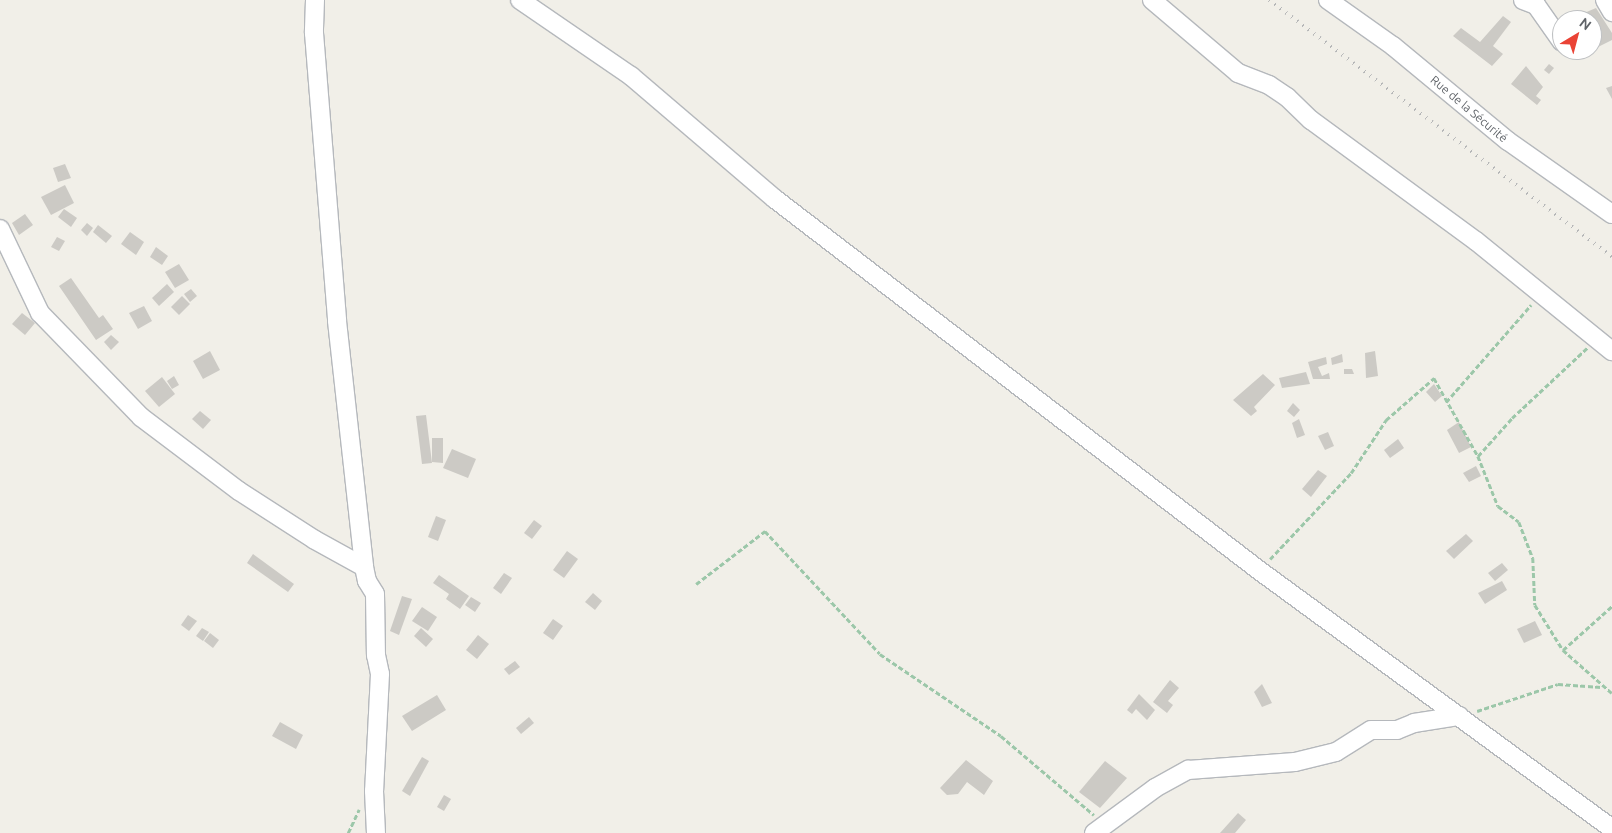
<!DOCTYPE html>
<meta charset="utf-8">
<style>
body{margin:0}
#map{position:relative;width:1612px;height:833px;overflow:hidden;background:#f1efe8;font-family:Ubuntu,sans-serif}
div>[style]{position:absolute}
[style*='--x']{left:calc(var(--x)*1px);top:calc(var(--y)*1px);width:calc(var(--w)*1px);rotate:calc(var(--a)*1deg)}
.building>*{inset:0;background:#cccac5}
.path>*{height:2.5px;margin-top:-1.25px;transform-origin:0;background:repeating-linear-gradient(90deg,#9cc7a9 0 5px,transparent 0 7.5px)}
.roads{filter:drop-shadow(1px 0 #b5b8bc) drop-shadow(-1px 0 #b5b8bc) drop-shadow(0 1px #b5b8bc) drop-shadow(0 -1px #b5b8bc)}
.minor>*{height:18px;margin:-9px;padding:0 9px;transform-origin:9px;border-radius:9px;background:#fff}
.rail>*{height:4px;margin-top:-2px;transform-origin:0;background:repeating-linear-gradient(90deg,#b6b7b8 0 1px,transparent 0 7px)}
span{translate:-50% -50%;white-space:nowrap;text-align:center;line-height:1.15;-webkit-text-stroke:5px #fff;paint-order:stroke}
.street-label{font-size:12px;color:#5f6368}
.north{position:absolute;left:1552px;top:10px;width:50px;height:50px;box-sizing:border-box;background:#fff;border:1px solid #bfc1c3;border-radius:50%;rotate:37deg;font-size:14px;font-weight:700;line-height:20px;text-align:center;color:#5f6368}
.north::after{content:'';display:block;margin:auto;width:18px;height:22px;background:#ea4335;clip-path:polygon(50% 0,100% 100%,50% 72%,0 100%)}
</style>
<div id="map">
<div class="building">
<i style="clip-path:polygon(1596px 8px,1612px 33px,1612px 40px,1588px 52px,1592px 50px,1592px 20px,1579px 20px,1577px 16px)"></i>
<i style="clip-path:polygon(1503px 16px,1511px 22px,1493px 46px,1503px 54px,1492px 66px,1453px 36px,1461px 28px,1480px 42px)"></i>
<i style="clip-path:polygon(1549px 64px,1554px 68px,1549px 74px,1544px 70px)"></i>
<i style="clip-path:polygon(1526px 66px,1543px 87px,1536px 96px,1541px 100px,1537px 105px,1511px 84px)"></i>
<i style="clip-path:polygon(1612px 86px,1612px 99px,1606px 88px)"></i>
<i style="clip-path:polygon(65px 164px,71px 178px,58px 182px,53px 168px)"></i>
<i style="clip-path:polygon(65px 185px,74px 203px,51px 215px,41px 197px)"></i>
<i style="clip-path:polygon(64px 209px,77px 218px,71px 227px,58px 217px)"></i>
<i style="clip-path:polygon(25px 214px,33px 225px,19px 235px,12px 223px)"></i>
<i style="clip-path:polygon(87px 223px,93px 228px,87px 236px,81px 230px)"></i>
<i style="clip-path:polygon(98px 225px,112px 236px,106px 243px,93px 232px)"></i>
<i style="clip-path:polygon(130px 232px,144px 242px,136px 255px,121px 244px)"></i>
<i style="clip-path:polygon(57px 237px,65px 241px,59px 251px,51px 247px)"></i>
<i style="clip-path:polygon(156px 247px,168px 256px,162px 265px,150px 257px)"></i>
<i style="clip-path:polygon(179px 264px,189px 280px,175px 288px,165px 272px)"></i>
<i style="clip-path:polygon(71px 278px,99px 318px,103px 315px,113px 329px,96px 340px,59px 286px)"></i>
<i style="clip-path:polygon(167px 284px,174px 292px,159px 306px,152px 298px)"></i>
<i style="clip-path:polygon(191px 289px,197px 296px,190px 302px,184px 294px)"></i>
<i style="clip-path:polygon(182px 296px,190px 304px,179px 315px,171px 307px)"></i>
<i style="clip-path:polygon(144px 306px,152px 321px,138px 329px,129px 313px)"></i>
<i style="clip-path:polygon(22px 313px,35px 323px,25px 335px,12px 324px)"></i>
<i style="clip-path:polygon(111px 335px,119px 342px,111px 350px,104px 342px)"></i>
<i style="clip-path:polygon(210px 351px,220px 370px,203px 379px,193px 361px)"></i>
<i style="clip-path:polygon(1375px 351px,1378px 376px,1366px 378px,1365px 353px)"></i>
<i style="clip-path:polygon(1342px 354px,1343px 362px,1332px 365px,1331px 358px)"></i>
<i style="clip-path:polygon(1326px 357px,1327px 364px,1318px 367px,1322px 376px,1329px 373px,1330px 379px,1313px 379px,1308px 362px)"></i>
<i style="clip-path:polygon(1344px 369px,1352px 369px,1354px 374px,1344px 374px)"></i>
<i style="clip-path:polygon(1306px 372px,1310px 384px,1282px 388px,1279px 378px)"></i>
<i style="clip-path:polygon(1263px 374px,1275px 385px,1254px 407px,1257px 411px,1251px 416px,1233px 400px)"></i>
<i style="clip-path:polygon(174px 376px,179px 385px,172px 389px,167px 381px)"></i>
<i style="clip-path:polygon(162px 377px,175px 394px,159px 407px,145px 391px)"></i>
<i style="clip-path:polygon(1434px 384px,1442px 396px,1435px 402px,1426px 392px)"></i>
<i style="clip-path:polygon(1293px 403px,1300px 410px,1294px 417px,1287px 411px)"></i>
<i style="clip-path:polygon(200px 411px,211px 420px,203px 429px,192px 419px)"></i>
<i style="clip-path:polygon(426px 415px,432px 463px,422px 464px,416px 416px)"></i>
<i style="clip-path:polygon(1299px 419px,1305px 435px,1297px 438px,1292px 423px)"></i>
<i style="clip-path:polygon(1459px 422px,1471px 447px,1459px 453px,1447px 430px)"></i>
<i style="clip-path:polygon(1328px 432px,1334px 446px,1325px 450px,1318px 436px)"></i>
<i style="clip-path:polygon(432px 438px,443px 438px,443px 463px,432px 462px)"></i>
<i style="clip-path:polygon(1398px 439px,1404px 448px,1390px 458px,1384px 450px)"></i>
<i style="clip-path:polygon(452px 449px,476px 459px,468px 478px,443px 468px)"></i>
<i style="clip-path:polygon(1476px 466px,1481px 476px,1469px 482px,1463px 473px)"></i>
<i style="clip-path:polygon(1318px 470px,1327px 476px,1311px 497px,1302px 489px)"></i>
<i style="clip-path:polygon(436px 516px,446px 520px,438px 541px,428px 537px)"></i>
<i style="clip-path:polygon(534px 520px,542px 526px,532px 539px,524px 533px)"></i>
<i style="clip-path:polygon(1466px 534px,1473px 541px,1454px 559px,1446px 551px)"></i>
<i style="clip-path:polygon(567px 551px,578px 559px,564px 578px,553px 570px)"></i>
<i style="clip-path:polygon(253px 554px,294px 584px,288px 592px,247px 563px)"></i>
<i style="clip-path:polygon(1502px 563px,1508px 570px,1495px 581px,1488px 573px)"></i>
<i style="clip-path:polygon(504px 573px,512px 578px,501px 594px,493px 588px)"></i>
<i style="clip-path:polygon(439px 575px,469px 596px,460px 609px,446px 599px,449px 594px,433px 583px)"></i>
<i style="clip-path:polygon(1502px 581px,1507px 590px,1485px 604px,1478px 593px)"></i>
<i style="clip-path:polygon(593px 593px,602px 601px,595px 610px,585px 602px)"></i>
<i style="clip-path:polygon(402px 596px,412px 599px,399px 635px,390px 631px)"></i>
<i style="clip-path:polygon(471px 597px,481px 603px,475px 612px,465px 605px)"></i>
<i style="clip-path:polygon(422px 607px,437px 617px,428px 631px,412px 621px)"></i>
<i style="clip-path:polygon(188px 615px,197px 621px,189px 631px,181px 625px)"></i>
<i style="clip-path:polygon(553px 619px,563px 626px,553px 640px,543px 633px)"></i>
<i style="clip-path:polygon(1535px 621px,1542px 635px,1524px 643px,1517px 629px)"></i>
<i style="clip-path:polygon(202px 628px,209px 632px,203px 641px,196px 636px)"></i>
<i style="clip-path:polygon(421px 628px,433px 639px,426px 647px,414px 636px)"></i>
<i style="clip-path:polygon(210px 633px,219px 640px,213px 648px,204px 641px)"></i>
<i style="clip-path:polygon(478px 635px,489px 644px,477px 659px,466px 650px)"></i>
<i style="clip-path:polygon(515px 661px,520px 667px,509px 675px,504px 669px)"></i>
<i style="clip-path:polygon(1170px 680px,1179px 688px,1168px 701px,1173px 705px,1167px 713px,1153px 702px)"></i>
<i style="clip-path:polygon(1262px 684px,1272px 703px,1262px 707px,1254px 692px)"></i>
<i style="clip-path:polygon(1139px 694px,1155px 710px,1147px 720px,1136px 709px,1132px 714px,1127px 710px)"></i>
<i style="clip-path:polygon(437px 695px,446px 710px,412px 731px,402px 716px)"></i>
<i style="clip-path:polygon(529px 717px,534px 723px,521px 734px,516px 728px)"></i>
<i style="clip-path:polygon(280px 722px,303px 735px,296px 749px,272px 736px)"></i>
<i style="clip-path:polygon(422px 757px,429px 761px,410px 796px,402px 791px)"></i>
<i style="clip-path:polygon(966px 760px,993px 781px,984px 795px,967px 782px,958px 794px,947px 795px,940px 788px)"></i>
<i style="clip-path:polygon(1105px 761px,1127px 778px,1100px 808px,1079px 792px)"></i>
<i style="clip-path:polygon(444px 795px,451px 799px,444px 811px,437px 807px)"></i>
<i style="clip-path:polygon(1238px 813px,1246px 820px,1235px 833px,1220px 833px)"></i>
</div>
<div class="path">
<i style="--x:1446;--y:402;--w:129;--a:-48.8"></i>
<i style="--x:1478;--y:456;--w:51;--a:-48.2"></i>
<i style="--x:1512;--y:418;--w:103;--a:-43"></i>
<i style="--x:1270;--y:559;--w:118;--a:-46.7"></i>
<i style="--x:1351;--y:473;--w:64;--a:-56.6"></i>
<i style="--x:1386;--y:420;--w:64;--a:-41.2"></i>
<i style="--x:1434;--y:378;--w:90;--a:60.6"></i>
<i style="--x:1478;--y:456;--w:54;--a:68.2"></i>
<i style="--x:1498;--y:506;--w:26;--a:37"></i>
<i style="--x:1519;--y:522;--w:39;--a:69"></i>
<i style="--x:1533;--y:558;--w:47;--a:87.6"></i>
<i style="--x:1535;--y:605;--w:53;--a:58.1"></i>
<i style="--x:1563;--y:650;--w:65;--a:41.3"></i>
<i style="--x:696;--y:584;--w:87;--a:-37.5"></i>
<i style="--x:765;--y:531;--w:168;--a:46.9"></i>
<i style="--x:880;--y:654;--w:146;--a:34.1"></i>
<i style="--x:1001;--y:736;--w:122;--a:40.3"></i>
<i style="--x:1563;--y:650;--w:66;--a:-41.9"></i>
<i style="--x:1477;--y:711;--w:85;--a:-18.4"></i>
<i style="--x:1558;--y:684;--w:43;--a:4"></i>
<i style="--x:348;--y:833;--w:26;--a:-65"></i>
</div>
<div class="roads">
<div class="minor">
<i style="--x:315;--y:0;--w:33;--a:92"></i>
<i style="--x:314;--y:33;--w:289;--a:85.4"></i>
<i style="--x:337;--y:321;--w:247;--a:83.7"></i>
<i style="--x:364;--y:567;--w:14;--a:78"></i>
<i style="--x:367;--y:581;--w:15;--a:58"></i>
<i style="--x:375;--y:594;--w:61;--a:89.1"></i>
<i style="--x:376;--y:655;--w:19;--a:78"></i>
<i style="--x:380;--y:674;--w:117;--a:92.9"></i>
<i style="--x:374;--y:791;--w:42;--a:87.3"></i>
<i style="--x:520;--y:0;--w:135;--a:34.4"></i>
<i style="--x:631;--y:76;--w:189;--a:40.5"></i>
<i style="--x:775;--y:199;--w:611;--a:37.49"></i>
<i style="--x:1260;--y:571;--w:436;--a:36.2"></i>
<i style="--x:1152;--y:0;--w:113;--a:40.3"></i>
<i style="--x:1238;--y:73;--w:33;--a:21"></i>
<i style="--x:1269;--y:85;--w:22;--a:34"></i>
<i style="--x:1287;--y:97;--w:33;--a:44"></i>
<i style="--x:1311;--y:120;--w:205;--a:36.3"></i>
<i style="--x:1476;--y:241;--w:175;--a:39"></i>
<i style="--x:1328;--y:0;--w:80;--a:35.3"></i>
<i style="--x:1393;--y:46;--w:149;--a:39.6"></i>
<i style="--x:1508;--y:141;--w:127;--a:35.1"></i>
<i style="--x:1523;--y:0;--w:14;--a:21"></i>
<i style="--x:1536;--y:5;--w:45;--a:54.9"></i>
<i style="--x:1605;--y:0;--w:14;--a:60"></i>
<i style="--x:0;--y:229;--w:93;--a:64.5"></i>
<i style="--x:40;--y:313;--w:145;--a:45.8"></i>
<i style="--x:141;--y:417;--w:123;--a:37.1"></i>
<i style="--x:239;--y:491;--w:90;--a:32.8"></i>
<i style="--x:315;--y:540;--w:56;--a:28.9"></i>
<i style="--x:1094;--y:833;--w:76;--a:-36.4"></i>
<i style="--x:1155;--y:788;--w:38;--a:-29"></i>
<i style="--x:1188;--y:770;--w:107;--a:-4.3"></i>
<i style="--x:1295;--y:762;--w:42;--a:-13.7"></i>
<i style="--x:1336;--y:752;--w:41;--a:-32.2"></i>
<i style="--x:1371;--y:730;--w:26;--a:0"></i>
<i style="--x:1397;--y:730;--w:18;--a:-22"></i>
<i style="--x:1414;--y:723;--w:46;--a:-8.8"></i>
</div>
</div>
<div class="rail">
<i style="--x:1269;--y:0;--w:429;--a:36.8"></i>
</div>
<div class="street-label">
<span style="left:1469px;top:109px;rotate:40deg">Rue de la Sécurité</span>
</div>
<div class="north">N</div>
</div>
